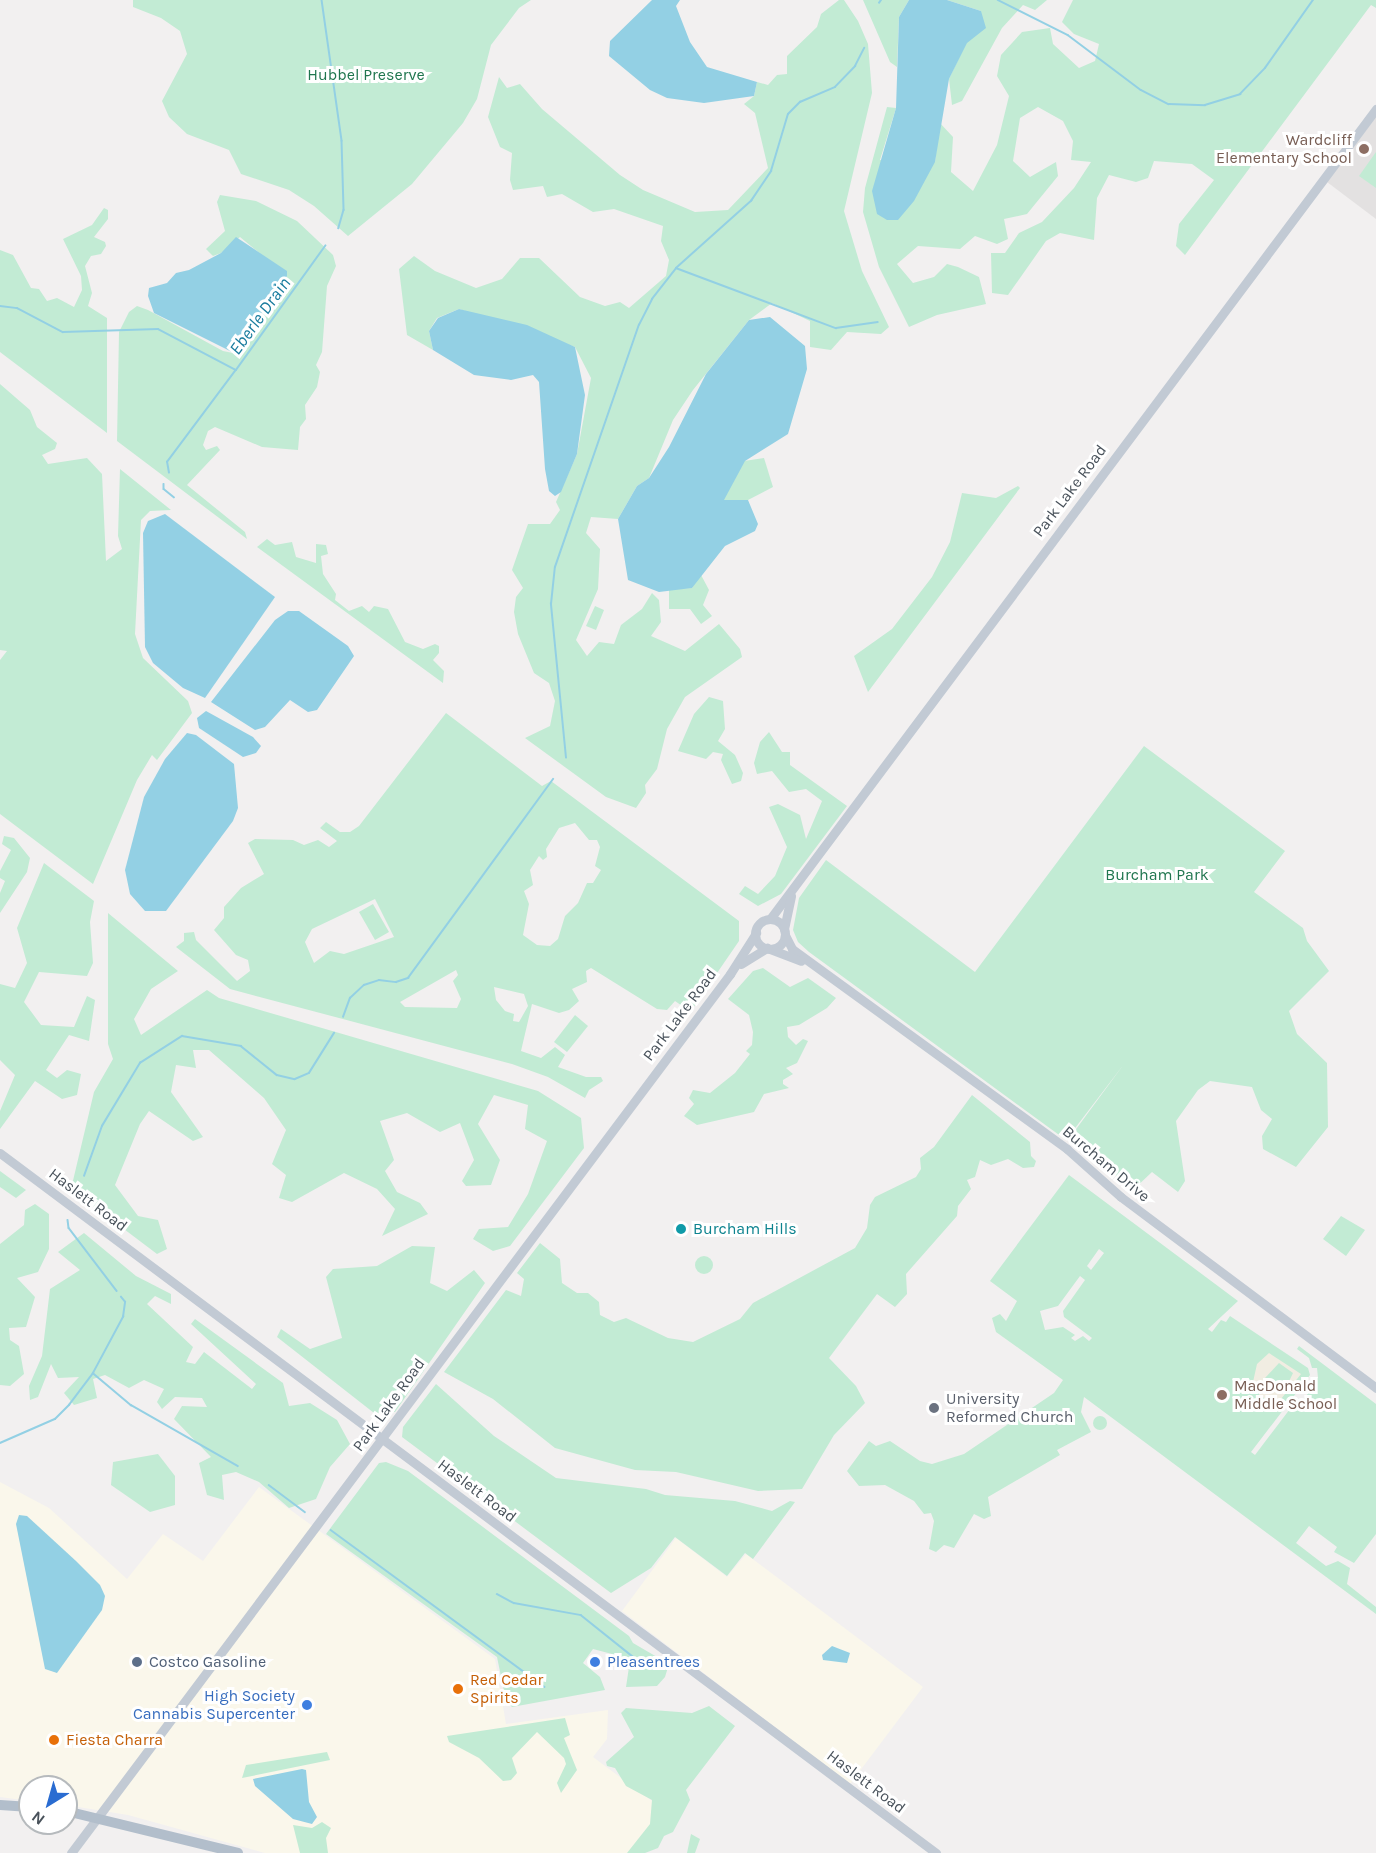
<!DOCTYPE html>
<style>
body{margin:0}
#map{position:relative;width:1376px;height:1853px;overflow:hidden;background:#f2f0f0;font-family:Karla,sans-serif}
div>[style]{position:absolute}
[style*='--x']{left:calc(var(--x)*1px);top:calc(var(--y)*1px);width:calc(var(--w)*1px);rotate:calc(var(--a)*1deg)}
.commercial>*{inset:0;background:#faf7eb}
.education>*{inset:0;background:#e3e1e1}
.green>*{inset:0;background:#c2ebd4}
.round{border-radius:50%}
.sand>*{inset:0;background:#f1ede2}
.water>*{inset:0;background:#93d0e4}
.stream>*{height:1.5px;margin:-0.75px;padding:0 0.75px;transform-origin:0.75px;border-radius:0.75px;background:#93d0e4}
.secondary>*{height:9px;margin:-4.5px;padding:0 4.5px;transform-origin:4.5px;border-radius:4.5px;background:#c2cad4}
.secondary>.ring{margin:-4.5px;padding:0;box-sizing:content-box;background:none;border:9px solid #c2cad4;border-radius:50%}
.primary>*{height:10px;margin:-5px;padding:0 5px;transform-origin:5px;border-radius:5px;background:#b2becb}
.dots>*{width:16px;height:16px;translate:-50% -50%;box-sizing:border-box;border:3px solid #fff;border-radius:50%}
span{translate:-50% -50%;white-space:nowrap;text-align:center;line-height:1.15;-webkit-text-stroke:6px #fff;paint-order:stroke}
.park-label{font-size:16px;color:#20764f}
.education-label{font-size:16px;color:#785e54}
.right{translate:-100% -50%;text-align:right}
.left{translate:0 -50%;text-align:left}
.street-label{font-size:16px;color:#49525b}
.culture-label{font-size:16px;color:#0d838f}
.worship-label{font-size:16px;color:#5b616d}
.service-label{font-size:16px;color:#4e5e75}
.shop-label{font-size:16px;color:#366cbe}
.food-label{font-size:16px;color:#c56008}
.water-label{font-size:18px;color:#1a7c9e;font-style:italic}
.north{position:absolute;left:18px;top:1775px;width:60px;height:60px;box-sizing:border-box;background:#fff;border:2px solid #b6babd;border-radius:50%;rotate:217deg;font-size:16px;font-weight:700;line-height:24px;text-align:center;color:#49525b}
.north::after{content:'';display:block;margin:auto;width:21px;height:27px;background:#2a6cd1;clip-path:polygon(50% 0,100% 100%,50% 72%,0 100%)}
</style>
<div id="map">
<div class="commercial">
<i style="clip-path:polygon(0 1482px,49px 1508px,127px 1579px,163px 1534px,203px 1561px,259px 1487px,495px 1659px,506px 1724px,608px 1710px,607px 1739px,593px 1757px,668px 1813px,637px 1853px,265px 1853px,128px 1815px,66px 1805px,66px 1787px,30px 1787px,30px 1801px,0 1797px)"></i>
<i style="clip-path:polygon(676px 1538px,727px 1577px,746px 1554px,923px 1687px,850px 1784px,622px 1611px)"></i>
</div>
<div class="education">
<i style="clip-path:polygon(1376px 117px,1376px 219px,1327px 182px)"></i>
</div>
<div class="green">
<i style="clip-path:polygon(133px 0,531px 0,519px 8px,491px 45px,477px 99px,463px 123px,412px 184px,348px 236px,314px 206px,289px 190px,241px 174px,229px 150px,187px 134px,169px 117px,162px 101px,187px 54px,180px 31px,161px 18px,133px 7px)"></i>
<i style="clip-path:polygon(839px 0,844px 0,858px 21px,868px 44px,872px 93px,844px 211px,862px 271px,889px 327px,881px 334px,847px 332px,831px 350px,810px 347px,810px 321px,772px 303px,749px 320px,693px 390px,673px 420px,649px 478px,637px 486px,618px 519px,591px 517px,586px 533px,600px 549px,598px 589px,576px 640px,587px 656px,599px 642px,614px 644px,621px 625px,642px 609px,652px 593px,659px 600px,661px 622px,651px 636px,685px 651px,719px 624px,740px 649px,742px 657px,685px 697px,667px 729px,657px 769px,645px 785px,646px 793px,636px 808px,606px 797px,525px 738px,550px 726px,555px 701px,549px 683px,534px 673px,518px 634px,514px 612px,516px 597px,523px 588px,512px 570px,528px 524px,550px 524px,560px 510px,556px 502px,577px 454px,591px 378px,575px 347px,459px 309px,437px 318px,429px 331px,433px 350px,407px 335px,399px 269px,414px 256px,435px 271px,476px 288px,502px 279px,520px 258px,539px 258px,580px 297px,605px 306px,620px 302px,629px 308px,666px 276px,669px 260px,661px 241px,663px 226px,614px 209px,593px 212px,562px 194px,547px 197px,543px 186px,513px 190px,510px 180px,512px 153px,500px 147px,488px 117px,499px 77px,507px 88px,520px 84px,542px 109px,620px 175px,643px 190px,695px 212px,728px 210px,768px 168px,755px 113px,744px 104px,754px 96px,757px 82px,768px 85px,777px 75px,787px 74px,787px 56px,817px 27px,821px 14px)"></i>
<i style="clip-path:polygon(863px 0,909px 0,899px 17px,897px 67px,890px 62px)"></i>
<i style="clip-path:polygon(947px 0,1047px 0,1035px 10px,1023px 5px,1002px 28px,962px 101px,952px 105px,949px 79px,981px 11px)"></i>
<i style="clip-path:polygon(1073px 0,1376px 0,1376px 8px,1371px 5px,1185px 255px,1176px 246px,1179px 224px,1214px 180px,1192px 164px,1154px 161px,1148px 178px,1136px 182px,1109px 175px,1097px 198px,1094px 240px,1060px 233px,1046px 241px,1008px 295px,992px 293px,991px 253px,1005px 253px,1019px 233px,1042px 222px,1074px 188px,1091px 162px,1071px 160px,1073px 141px,1063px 121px,1038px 107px,1020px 118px,1013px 161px,1030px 177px,1056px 162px,1058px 176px,1027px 214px,1004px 219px,1008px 239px,997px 244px,975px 236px,960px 249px,918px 246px,897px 264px,913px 283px,934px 277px,947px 264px,958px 267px,979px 277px,986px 304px,937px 315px,909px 327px,879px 267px,863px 212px,865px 188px,887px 107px,896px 108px,880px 160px,935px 162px,939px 122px,953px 137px,951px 172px,973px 191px,997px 145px,1009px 96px,997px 76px,1001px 55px,1022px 32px,1050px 28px,1053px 44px,1079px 68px,1095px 61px,1099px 44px,1074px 34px,1062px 22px)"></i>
<i style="clip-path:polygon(1376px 152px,1376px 188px,1359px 176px)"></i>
<i style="clip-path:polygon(220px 195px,256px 201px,297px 221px,333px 255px,336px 266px,327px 286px,322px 352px,316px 365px,320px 372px,317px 387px,305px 405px,306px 419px,300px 427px,298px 450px,262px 447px,215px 427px,208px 431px,203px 445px,206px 450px,217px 446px,220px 450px,187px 485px,245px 532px,247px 539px,117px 441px,119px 332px,129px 312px,137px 306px,148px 310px,223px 351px,233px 353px,287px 276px,240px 237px,221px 253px,213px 256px,206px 249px,225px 231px,217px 202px)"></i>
<i style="clip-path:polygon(104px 208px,108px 210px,108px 219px,94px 237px,105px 242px,106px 246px,101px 254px,91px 256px,85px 266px,92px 293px,88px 306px,107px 318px,107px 433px,0 352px,0 250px,13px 255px,31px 288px,39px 289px,47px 301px,57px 298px,74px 307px,82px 290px,81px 276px,63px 239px,92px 225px)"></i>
<i style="clip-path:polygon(0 384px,30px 410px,37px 427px,57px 443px,55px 449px,42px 455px,48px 464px,87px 458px,102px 474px,106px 561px,122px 549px,118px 536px,120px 469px,171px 510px,150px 511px,141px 520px,135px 634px,143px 658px,188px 701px,192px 713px,157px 760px,152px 755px,137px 780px,93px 884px,0 814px,0 660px,7px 651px,0 650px)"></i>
<i style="clip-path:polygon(764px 458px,773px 487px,748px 500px,723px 500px,744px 461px)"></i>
<i style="clip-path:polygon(1018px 486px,1020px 488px,868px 692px,854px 656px,892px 629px,932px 577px,950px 542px,962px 493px,996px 498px)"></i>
<i style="clip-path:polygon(267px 539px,275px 545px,292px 542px,296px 557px,316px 563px,316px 544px,326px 545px,328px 554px,321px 556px,323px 574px,336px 594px,335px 600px,349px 611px,362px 606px,369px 612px,374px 606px,388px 609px,405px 642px,423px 649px,435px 644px,439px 646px,439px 653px,433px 660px,444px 671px,443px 683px,257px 547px)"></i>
<i style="clip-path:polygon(700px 573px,709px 590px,703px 605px,712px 616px,701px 624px,690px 609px,669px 609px,669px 589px,692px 588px)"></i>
<i style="clip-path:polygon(595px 606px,604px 610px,596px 630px,586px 626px)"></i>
<i style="clip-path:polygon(709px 697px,723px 701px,725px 729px,718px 741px,735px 755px,743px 773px,741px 781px,732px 784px,721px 760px,723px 754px,713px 752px,706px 759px,678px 751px,694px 714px)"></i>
<i style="clip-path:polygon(evenodd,446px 713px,542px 786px,551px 781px,739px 921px,739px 941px,680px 1027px,674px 1023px,685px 1008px,675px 1001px,667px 1010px,657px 1009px,591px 968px,586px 971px,587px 982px,572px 989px,579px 1001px,569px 1010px,559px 1013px,532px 1004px,521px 1051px,541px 1058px,555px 1047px,565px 1055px,558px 1067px,586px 1077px,601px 1077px,603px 1081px,589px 1090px,585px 1098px,548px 1077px,512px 1064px,230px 989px,176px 947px,184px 941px,184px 933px,194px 932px,196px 940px,237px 981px,250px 971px,248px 960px,236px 955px,214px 930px,224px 918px,224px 907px,241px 888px,264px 874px,248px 843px,255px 839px,293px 840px,304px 845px,318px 840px,329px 847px,337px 841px,320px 828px,326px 822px,340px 832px,350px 832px,359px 826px,446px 713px,575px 823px,589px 840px,597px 840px,600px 847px,595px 866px,601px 870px,593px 883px,587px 883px,578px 903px,565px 916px,558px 939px,550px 946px,537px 945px,523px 935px,529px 904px,524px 891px,533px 885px,530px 870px,539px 856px,543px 860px,547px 857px,546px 849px,559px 828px,575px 823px,446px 713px,375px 899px,394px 937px,344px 954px,330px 951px,314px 963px,305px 942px,312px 929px,375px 899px,446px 713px,456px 970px,458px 975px,453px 981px,461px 999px,457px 1008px,405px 1007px,400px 1002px,456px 970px,446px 713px,494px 987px,524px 994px,528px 1006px,519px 1022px,513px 1021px,514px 1014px,505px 1011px,496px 1000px,494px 987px)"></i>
<i style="clip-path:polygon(769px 732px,782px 752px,790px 752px,790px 765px,847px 806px,781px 894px,758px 906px,739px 894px,745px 886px,758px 894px,775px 876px,787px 847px,769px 807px,778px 804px,800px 815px,806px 839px,822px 801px,806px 789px,789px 792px,772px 771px,757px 774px,754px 763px,760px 742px)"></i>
<i style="clip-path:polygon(1144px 746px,1285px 851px,1254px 892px,1303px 928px,1307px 941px,1329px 971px,1289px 1011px,1297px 1034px,1327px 1063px,1328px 1127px,1296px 1167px,1263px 1149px,1262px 1136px,1272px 1119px,1261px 1110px,1252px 1087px,1210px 1081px,1198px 1090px,1176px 1121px,1185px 1181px,1178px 1192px,1152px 1172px,1133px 1190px,1071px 1136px,1124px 1064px,1066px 1140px,809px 952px,798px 942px,793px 930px,799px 898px,826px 860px,975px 972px)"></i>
<i style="clip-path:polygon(4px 836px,14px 838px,30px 858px,27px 872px,0 913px,0 893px,5px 881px,0 878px,0 871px,11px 850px,2px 844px)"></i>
<i style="clip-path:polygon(44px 863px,94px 901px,90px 922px,93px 963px,87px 976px,39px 972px,24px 1002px,41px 1025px,74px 1027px,87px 996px,95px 1000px,89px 1041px,69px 1035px,46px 1070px,57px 1078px,67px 1070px,81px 1074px,77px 1095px,62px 1099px,35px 1081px,0 1129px,0 1111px,15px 1075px,0 1060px,0 984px,15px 988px,27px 963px,17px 928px)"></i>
<i style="clip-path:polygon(373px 904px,389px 932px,375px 940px,359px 912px)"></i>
<i style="clip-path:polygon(108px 913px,178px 971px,151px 989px,134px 1019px,141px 1035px,207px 990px,219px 998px,538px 1091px,581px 1118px,584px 1148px,510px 1246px,493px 1251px,473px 1239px,479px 1229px,508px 1227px,528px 1194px,547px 1141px,525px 1129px,528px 1105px,494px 1095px,478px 1124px,500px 1160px,491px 1185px,466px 1186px,462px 1181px,474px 1160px,460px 1123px,440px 1132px,407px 1113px,380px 1121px,394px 1160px,385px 1171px,397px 1192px,420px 1203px,428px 1214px,382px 1236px,395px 1209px,377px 1189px,344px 1173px,292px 1202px,279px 1198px,286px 1175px,272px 1164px,286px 1130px,264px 1098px,209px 1050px,193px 1050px,196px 1068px,176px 1065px,171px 1092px,203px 1137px,193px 1141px,149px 1111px,140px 1124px,115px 1185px,138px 1216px,158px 1220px,167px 1249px,157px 1254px,71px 1189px,94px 1092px,113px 1059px,108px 1044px)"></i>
<i style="clip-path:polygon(763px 968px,790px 987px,808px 978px,836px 998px,827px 1008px,799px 1025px,787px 1027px,788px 1037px,796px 1045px,803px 1039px,808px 1041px,797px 1063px,786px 1068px,793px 1074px,783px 1080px,783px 1084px,789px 1088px,764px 1094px,754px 1112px,697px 1125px,684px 1116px,694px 1104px,689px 1098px,693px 1090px,710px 1093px,735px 1073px,750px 1054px,746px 1051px,752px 1045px,753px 1032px,749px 1015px,728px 999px,753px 971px)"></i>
<i style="clip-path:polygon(575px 1015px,588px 1026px,567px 1052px,554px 1042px)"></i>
<i style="clip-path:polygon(972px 1095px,1030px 1142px,1031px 1156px,1036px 1161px,1034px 1167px,1023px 1168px,1008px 1159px,991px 1165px,980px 1160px,975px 1177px,967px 1180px,971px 1189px,958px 1206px,957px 1216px,906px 1274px,907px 1294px,895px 1307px,877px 1294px,829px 1358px,856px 1386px,865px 1403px,834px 1435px,802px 1489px,758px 1491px,676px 1472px,635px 1470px,555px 1448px,493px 1399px,444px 1372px,506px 1290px,521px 1296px,524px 1279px,517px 1273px,540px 1243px,560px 1259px,562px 1283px,577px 1293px,588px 1293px,599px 1302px,600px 1315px,614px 1322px,626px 1318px,668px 1338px,693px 1342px,740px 1319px,753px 1303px,855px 1248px,867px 1228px,870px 1205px,875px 1197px,916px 1177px,921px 1169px,920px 1158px,934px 1147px)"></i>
<i style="clip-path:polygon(0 1171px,26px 1190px,16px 1198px,0 1187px)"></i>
<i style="clip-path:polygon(evenodd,1069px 1175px,1238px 1301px,1208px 1329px,1212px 1332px,1221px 1320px,1226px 1322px,1230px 1316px,1308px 1368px,1310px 1375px,1251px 1452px,1255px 1455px,1296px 1401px,1300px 1404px,1309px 1392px,1305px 1389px,1312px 1379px,1318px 1378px,1317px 1368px,1312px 1368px,1309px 1358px,1297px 1349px,1299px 1346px,1376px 1404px,1376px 1534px,1354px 1563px,1334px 1552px,1337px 1547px,1309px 1526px,1296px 1543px,1326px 1566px,1338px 1561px,1350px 1568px,1347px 1584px,1376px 1607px,1376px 1614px,1084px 1397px,1081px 1412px,1091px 1432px,1057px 1450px,1060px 1455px,988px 1497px,991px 1516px,984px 1519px,974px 1514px,954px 1548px,944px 1545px,936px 1552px,929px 1549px,934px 1521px,931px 1513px,924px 1514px,914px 1501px,885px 1485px,859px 1486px,847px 1471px,869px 1441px,876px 1446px,890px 1441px,920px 1461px,932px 1464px,964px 1454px,1054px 1393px,1063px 1380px,996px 1332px,992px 1318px,1000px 1314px,1006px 1321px,1017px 1301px,990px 1281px,1069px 1175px,1099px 1249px,1104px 1253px,1091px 1270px,1087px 1266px,1099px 1249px,1069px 1175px,1080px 1276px,1085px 1280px,1063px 1311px,1064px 1317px,1092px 1338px,1089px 1341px,1083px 1336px,1075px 1341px,1071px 1338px,1075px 1335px,1063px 1327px,1045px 1330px,1040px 1311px,1058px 1306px,1080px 1276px)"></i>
<i style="clip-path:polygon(35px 1204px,49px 1214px,49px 1249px,38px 1272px,17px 1278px,35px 1297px,26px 1327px,9px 1328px,10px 1340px,19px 1346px,24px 1374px,10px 1386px,0 1385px,0 1244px,24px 1225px,25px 1210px)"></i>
<i style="clip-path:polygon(1341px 1216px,1365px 1230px,1346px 1256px,1323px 1239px)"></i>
<i style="clip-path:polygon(84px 1233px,136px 1276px,171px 1294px,171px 1304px,155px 1296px,147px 1304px,193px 1347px,186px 1362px,195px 1364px,204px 1352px,252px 1389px,256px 1384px,191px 1324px,195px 1319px,283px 1383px,289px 1406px,310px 1403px,337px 1420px,350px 1444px,330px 1467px,316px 1499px,289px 1508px,259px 1482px,236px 1472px,222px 1475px,224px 1500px,207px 1495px,199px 1463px,211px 1457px,174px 1419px,182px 1406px,207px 1407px,202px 1398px,175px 1397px,162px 1409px,157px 1402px,164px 1389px,144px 1380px,129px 1388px,105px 1375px,93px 1379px,97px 1398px,74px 1405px,64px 1393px,79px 1377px,58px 1378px,51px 1364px,38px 1397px,30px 1400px,29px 1386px,42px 1356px,50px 1289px,80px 1270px,58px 1252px)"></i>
<i style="clip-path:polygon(412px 1246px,435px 1247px,430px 1283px,447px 1291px,474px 1270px,485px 1283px,395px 1412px,374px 1413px,277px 1337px,281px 1329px,310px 1349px,342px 1338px,326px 1277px,333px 1269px,377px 1266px)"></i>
<i class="round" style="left:695px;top:1256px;width:18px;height:18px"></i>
<i style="clip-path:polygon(436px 1384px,494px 1436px,556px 1478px,646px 1489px,665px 1495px,735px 1501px,772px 1511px,790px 1501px,795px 1502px,753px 1559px,745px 1553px,727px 1576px,675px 1537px,651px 1568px,611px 1593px,402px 1437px,403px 1427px)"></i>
<i class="round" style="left:1093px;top:1416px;width:14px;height:14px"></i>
<i style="clip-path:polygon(158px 1454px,175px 1476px,175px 1505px,150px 1512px,111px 1485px,113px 1462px)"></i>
<i style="clip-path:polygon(386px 1462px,408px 1471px,629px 1636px,633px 1643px,669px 1664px,665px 1677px,657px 1686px,626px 1687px,629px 1667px,612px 1654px,593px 1649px,583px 1663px,600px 1677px,605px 1690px,512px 1707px,506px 1701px,497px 1657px,326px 1534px,379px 1463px)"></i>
<i style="clip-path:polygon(709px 1706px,735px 1726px,686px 1790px,690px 1800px,673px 1832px,664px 1836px,658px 1848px,645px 1853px,627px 1853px,650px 1824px,652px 1800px,626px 1786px,615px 1768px,607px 1766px,606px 1762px,634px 1737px,621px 1713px,626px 1708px,692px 1713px)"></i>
<i style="clip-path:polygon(565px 1718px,570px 1735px,564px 1738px,577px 1770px,561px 1793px,557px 1783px,566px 1764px,564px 1758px,537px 1732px,512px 1758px,517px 1773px,511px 1780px,503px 1781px,479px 1758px,449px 1742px,447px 1736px)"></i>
<i style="clip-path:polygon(327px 1752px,330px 1760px,242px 1778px,246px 1765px)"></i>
<i style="clip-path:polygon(322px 1822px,331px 1828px,326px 1838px,328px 1853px,300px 1853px,293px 1825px,312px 1828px)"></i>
<i style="clip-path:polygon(691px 1834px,700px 1839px,695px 1853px,687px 1853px)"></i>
</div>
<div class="sand">
<i style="clip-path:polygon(evenodd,1269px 1353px,1301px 1374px,1277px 1404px,1260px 1396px,1253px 1382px,1257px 1364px,1269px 1353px,1279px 1363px,1293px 1373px,1284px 1392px,1265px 1378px,1279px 1363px)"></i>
</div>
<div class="water">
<i style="clip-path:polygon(652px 0,680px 0,676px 6px,690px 42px,707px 67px,757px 82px,754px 96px,704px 103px,667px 98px,650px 90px,609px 56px,610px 41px)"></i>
<i style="clip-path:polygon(909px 0,947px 0,981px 11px,986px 28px,967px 43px,949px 79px,935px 162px,914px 201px,898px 220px,887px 220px,877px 214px,872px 191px,896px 108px,899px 17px)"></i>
<i style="clip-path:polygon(236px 237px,287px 271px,287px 276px,234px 353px,154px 313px,148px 296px,149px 288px,167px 283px,176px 273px,189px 270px,221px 253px)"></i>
<i style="clip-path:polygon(459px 309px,527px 325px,575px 347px,585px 395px,577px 454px,561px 492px,555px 496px,549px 491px,545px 469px,539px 382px,533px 375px,511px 380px,474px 375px,433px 350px,429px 331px,438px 318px)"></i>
<i style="clip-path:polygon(770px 317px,805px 346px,807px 369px,788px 434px,745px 461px,724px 500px,748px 500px,758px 524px,755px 531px,725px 546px,692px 588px,659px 592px,628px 580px,618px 519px,637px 486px,649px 478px,669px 447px,706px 374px,749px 320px)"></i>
<i style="clip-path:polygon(165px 514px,275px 597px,205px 698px,183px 688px,153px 663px,145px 647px,143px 533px,148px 521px)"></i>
<i style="clip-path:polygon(288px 611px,299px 611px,348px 646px,354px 656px,317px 710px,308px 712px,290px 700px,265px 727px,255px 730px,211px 702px,275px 620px)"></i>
<i style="clip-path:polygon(206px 711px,253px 737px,261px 746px,256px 753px,243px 757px,199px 728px,197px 718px)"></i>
<i style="clip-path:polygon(187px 733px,196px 735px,234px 764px,238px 808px,233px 821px,166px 911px,145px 911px,130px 894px,125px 870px,144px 797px,165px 759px)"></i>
<i style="clip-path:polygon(19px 1515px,27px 1516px,76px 1561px,100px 1585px,105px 1596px,102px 1610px,57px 1673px,45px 1669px,16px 1524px)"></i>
<i style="clip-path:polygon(832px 1646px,850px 1653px,847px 1663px,823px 1660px,822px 1655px)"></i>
<i style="clip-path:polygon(302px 1769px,306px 1770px,309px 1802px,317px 1817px,312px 1824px,293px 1819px,255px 1786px,253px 1779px)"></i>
</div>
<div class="stream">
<i style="--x:322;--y:0;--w:142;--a:81.9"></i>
<i style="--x:342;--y:141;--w:69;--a:88.3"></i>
<i style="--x:344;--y:210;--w:19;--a:106"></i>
<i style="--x:998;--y:0;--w:78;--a:26.6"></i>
<i style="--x:1068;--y:35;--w:91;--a:37"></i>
<i style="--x:1141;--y:90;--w:31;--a:27"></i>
<i style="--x:1169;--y:104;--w:36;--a:2"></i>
<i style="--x:1205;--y:105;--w:37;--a:-17"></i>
<i style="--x:1240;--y:94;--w:36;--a:-46"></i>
<i style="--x:1265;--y:68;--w:83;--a:-54.8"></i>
<i style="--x:879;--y:3;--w:4;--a:-56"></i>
<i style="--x:676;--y:268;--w:171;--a:20.6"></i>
<i style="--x:836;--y:328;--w:42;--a:-8.1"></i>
<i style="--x:0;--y:306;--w:17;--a:7"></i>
<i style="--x:17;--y:308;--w:52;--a:27.6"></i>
<i style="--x:63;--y:332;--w:95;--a:-1.8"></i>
<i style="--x:158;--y:329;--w:88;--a:27.7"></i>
<i style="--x:236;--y:370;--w:153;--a:-54.3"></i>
<i style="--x:169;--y:473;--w:11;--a:-100"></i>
<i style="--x:167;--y:462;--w:114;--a:-53.2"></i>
<i style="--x:164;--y:484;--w:5;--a:90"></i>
<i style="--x:164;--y:489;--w:13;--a:39"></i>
<i style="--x:566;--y:758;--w:155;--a:-95.6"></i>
<i style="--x:551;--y:604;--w:37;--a:-84"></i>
<i style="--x:555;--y:567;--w:256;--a:-70.9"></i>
<i style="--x:639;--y:325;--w:29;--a:-63"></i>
<i style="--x:652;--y:299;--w:39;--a:-52"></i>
<i style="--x:676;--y:268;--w:101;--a:-41.8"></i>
<i style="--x:751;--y:201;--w:36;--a:-56"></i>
<i style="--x:771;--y:171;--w:59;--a:-73.4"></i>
<i style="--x:788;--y:114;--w:17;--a:-45"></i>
<i style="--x:800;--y:102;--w:38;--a:-23"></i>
<i style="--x:835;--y:87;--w:29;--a:-46"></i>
<i style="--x:855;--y:66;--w:20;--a:-63"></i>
<i style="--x:343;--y:1017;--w:20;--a:-70"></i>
<i style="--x:350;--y:998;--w:19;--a:-43"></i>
<i style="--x:364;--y:985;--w:16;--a:-18"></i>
<i style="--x:379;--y:980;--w:17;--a:7"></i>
<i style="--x:396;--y:982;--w:13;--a:-18"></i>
<i style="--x:408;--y:978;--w:246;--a:-53.9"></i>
<i style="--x:84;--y:1176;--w:53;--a:-70.2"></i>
<i style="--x:102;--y:1126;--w:74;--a:-58.9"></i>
<i style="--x:140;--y:1063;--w:50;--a:-32.7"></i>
<i style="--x:182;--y:1036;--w:60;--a:9.6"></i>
<i style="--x:241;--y:1046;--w:46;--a:38.9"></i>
<i style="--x:277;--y:1075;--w:18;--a:13"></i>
<i style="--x:295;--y:1079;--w:15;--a:-23"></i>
<i style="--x:309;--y:1073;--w:47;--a:-58"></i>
<i style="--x:68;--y:1220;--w:8;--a:83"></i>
<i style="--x:69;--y:1228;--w:79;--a:52.7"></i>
<i style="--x:93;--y:1373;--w:50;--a:40.1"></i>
<i style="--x:131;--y:1405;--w:123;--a:29.7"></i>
<i style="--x:0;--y:1443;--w:60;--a:-23.6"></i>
<i style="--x:55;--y:1419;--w:20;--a:-45"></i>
<i style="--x:69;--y:1405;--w:40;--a:-53"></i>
<i style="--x:93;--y:1373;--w:64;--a:-61.8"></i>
<i style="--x:123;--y:1317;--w:15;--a:-82"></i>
<i style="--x:125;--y:1302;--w:6;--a:-129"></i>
<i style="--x:269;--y:1485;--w:45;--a:36.9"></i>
<i style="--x:331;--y:1530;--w:265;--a:36.3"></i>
<i style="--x:497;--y:1594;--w:19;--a:28"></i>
<i style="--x:514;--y:1603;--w:68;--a:10.2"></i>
<i style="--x:581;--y:1615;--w:77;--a:38.7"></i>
</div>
<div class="secondary">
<i style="--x:770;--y:919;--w:1012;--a:-53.2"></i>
<i class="ring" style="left:755px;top:919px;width:21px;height:21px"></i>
<i style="--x:784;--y:929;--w:34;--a:-78"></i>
<i style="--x:785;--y:935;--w:16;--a:63"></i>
<i style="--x:792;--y:949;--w:340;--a:36"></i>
<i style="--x:1067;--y:1149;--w:72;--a:41.6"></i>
<i style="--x:1121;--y:1197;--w:319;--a:36.8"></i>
<i style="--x:770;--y:949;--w:33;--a:21"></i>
<i style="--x:741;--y:964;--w:31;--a:-32"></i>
<i style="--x:0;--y:1153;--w:1169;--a:36.79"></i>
<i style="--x:71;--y:1853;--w:1099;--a:-53.14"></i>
<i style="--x:730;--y:974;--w:49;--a:-57.6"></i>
</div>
<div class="primary">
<i style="--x:0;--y:1805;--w:30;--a:4"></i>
<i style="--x:66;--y:1811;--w:177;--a:13.7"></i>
</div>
<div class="dots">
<i style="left:1364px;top:149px;background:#8d6e63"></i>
<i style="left:681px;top:1229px;background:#0f9aa8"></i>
<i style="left:1222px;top:1395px;background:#8d6e63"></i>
<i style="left:934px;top:1408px;background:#6b7280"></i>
<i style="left:137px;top:1662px;background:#5c6f8a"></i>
<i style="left:595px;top:1662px;background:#3f7fe0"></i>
<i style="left:458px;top:1689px;background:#e8710a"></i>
<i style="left:307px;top:1705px;background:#3f7fe0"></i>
<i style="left:54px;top:1740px;background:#e8710a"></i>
</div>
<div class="park-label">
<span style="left:366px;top:75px">Hubbel Preserve</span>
<span style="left:1157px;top:875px">Burcham Park</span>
</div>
<div class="education-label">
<span class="right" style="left:1352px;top:149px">Wardcliff<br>Elementary School</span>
<span class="left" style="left:1234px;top:1395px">MacDonald<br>Middle School</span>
</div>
<div class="street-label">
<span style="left:1070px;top:491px;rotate:-53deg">Park Lake Road</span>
<span style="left:680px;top:1015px;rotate:-53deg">Park Lake Road</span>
<span style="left:1106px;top:1164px;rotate:40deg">Burcham Drive</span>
<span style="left:88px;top:1200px;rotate:37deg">Haslett Road</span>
<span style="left:389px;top:1405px;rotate:-54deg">Park Lake Road</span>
<span style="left:477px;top:1491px;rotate:37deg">Haslett Road</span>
<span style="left:866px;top:1782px;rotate:37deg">Haslett Road</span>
</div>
<div class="culture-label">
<span class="left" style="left:693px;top:1229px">Burcham Hills</span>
</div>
<div class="worship-label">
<span class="left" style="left:946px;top:1408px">University<br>Reformed Church</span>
</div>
<div class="service-label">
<span class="left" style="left:149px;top:1662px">Costco Gasoline</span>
</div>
<div class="shop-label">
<span class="left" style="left:607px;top:1662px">Pleasentrees</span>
<span class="right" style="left:295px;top:1705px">High Society<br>Cannabis Supercenter</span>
</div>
<div class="food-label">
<span class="left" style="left:470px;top:1689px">Red Cedar<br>Spirits</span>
<span class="left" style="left:66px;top:1740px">Fiesta Charra</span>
</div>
<div class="water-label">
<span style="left:260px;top:316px;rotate:-54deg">Eberle Drain</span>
</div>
<div class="north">N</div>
</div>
